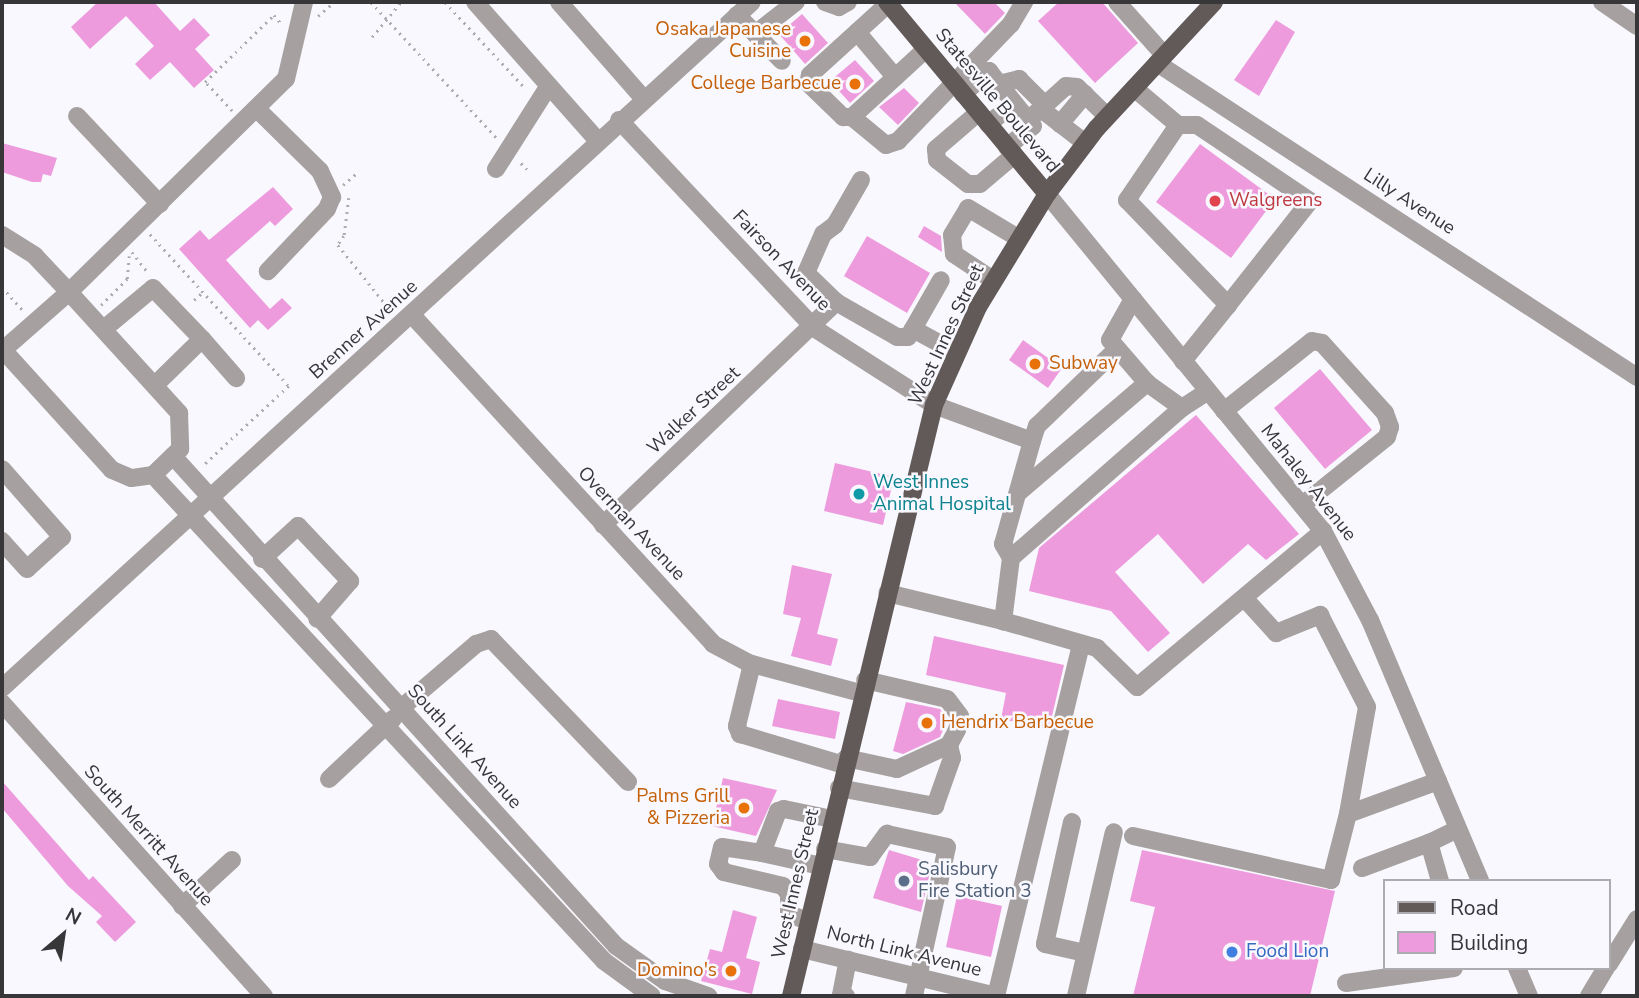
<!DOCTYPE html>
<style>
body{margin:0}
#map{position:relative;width:1639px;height:998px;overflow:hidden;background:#f8f8fe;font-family:"Nunito Sans",sans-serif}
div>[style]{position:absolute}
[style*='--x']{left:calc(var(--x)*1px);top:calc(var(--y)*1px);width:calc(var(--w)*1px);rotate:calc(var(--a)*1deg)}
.building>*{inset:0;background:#ed9bdd}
.path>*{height:2.5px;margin-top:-1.25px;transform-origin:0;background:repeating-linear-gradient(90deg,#acacb0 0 2px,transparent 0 7px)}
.minor>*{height:18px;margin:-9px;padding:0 9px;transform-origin:9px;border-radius:9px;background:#a6a1a0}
.major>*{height:18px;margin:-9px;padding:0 9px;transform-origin:9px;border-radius:9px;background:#625a58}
.dots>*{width:19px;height:19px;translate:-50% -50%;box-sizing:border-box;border:4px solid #f8f8fe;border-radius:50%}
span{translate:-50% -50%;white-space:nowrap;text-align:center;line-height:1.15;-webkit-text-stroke:5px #f8f8fe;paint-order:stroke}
.food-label{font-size:19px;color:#c56008}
.right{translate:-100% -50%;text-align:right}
.left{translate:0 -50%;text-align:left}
.street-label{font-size:19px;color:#37373a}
.health-label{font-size:19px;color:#be3a42}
.culture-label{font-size:19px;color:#0d838f}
.service-label{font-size:19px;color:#4e5e75}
.shop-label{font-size:19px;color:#366cbe}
.frame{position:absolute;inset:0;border:4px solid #37373a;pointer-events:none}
.legend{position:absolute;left:1383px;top:879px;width:228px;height:91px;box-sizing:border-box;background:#f8f8fe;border:2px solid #ababb0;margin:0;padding:9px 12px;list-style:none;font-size:21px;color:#37373a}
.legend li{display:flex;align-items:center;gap:14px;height:35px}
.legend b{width:35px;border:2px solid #ababb0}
.north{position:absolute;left:28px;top:900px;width:70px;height:70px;-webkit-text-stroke:5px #f8f8fe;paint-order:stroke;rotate:29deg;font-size:19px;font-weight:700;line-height:28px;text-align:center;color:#37373a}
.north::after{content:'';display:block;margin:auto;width:24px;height:32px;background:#37373a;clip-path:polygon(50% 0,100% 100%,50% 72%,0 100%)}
</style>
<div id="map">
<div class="building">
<i style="clip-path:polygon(98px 2px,154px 2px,180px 31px,194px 18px,210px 35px,195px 49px,214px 70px,194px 88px,170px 62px,150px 80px,135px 64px,154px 46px,126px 16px,90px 49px,71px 27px)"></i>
<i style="clip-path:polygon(954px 2px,994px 2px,1005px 13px,985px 34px)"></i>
<i style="clip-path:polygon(1059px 2px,1102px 2px,1138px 43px,1095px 83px,1038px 21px)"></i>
<i style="clip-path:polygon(802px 14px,828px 43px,805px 64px,779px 34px)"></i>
<i style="clip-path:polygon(1276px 20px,1295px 32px,1259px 96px,1234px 80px)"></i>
<i style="clip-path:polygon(855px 60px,874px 81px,850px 103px,830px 81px)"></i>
<i style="clip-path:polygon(904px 88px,919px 103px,898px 125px,879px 107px)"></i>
<i style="clip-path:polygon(2px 143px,57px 158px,51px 176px,43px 174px,41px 182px,32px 182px,2px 172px)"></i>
<i style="clip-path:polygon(1200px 144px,1275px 199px,1231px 258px,1156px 202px)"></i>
<i style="clip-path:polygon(273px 187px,293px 209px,275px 226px,270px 221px,226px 260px,270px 309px,282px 298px,292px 308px,268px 330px,258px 320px,250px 328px,179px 249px,200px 230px,209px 240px)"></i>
<i style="clip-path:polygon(924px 226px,941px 236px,942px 252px,918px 237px)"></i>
<i style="clip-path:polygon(867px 236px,930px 273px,907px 313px,844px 276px)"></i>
<i style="clip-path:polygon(1023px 340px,1062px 368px,1048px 388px,1009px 360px)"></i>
<i style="clip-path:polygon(1320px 369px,1372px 430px,1325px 469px,1274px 408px)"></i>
<i style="clip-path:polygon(1196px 415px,1299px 534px,1266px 560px,1248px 544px,1203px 584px,1158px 534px,1115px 572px,1170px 633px,1148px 652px,1111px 611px,1029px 591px,1039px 548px)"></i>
<i style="clip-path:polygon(835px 463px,894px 477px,883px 525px,824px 511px)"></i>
<i style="clip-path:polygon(792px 565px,832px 574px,817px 634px,838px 639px,831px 666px,791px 656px,801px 618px,783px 614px)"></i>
<i style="clip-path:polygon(934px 636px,1064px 665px,1049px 729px,1001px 719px,1006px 693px,926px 675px)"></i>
<i style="clip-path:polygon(778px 699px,840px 712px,835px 739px,772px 726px)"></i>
<i style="clip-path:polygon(906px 702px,940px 709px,948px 719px,940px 737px,903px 754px,893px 751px)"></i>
<i style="clip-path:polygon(723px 778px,777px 790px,756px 836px,712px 826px)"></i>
<i style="clip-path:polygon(2px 781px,89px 880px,93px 876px,136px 922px,115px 942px,96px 922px,102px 916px,68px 886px,2px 808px)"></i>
<i style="clip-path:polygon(889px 850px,932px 863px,921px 912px,873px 898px)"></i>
<i style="clip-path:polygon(1142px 850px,1335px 891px,1310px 996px,1133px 996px,1155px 907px,1130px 901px)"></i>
<i style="clip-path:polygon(957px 896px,1002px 906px,991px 957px,946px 947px)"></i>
<i style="clip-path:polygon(733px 910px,757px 917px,746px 958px,760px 962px,752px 994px,701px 981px,710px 949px,722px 952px)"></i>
</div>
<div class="path">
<i style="--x:371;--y:2;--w:185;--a:47.2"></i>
<i style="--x:445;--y:2;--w:119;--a:47"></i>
<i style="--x:318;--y:16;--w:21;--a:-41"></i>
<i style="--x:372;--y:37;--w:45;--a:-50.4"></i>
<i style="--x:232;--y:111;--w:40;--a:-133"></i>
<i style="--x:205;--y:82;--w:96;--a:-44.2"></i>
<i style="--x:274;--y:15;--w:11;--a:49"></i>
<i style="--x:521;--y:163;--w:11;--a:45"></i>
<i style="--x:343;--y:185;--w:21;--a:-41"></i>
<i style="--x:349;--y:198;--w:38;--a:97"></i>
<i style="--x:344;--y:236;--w:11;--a:124"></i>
<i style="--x:338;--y:245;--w:83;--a:51.3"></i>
<i style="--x:150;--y:234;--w:206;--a:47.6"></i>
<i style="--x:289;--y:386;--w:116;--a:137.1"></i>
<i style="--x:132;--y:252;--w:24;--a:52"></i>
<i style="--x:2;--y:287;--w:31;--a:48"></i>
<i style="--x:194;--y:300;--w:12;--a:-42"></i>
<i style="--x:101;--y:305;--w:37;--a:-45"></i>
<i style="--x:127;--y:279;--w:23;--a:-85"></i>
</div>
<div class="minor">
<i style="--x:475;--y:2;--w:186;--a:48.5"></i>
<i style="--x:559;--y:2;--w:129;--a:48.8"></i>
<i style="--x:825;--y:2;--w:15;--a:20"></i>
<i style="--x:839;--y:7;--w:10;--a:-29"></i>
<i style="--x:1117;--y:2;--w:71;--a:48.4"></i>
<i style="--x:1602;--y:2;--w:42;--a:34.4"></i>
<i style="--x:889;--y:3;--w:107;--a:137.7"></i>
<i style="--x:810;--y:75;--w:8;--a:104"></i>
<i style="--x:808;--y:83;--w:49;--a:44.2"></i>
<i style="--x:843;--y:117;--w:9;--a:0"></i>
<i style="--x:852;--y:117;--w:100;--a:-42.6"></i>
<i style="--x:737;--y:15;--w:64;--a:45.6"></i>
<i style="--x:857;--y:32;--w:59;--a:49.8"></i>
<i style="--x:755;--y:34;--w:52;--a:-38"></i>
<i style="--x:1157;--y:63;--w:574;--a:33.19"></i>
<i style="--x:999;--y:84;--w:46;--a:51.1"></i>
<i style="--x:1028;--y:120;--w:23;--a:-41"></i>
<i style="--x:1134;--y:88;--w:57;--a:40.1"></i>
<i style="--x:1178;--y:125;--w:91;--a:124.2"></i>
<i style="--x:1127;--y:200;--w:146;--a:46.1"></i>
<i style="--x:1228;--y:305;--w:72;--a:128.8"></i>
<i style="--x:963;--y:94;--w:35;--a:-41"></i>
<i style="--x:989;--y:71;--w:16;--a:52"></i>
<i style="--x:999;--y:84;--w:21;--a:-14"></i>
<i style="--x:1019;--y:79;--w:37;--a:45"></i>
<i style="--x:1045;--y:105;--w:28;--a:-42"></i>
<i style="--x:1066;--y:86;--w:11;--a:5"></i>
<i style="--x:1077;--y:87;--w:42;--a:44"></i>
<i style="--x:1041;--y:109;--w:56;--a:37.7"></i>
<i style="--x:258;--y:110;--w:87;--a:44.5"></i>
<i style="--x:320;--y:171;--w:29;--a:65"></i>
<i style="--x:332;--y:197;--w:13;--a:113"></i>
<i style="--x:327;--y:209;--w:86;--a:133.6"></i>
<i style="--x:979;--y:112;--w:57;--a:139.3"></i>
<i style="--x:936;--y:149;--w:11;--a:85"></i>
<i style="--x:937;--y:160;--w:39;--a:38"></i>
<i style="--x:968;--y:184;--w:12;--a:0"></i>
<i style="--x:980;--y:184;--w:45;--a:-40.5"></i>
<i style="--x:77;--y:116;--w:121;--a:46.7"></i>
<i style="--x:852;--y:117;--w:44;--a:39.5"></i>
<i style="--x:886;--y:145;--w:13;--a:-18"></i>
<i style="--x:898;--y:141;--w:163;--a:-46"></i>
<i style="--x:1011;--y:24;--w:26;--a:-59"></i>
<i style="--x:619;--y:120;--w:285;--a:46.8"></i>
<i style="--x:814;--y:328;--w:143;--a:32.7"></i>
<i style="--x:934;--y:405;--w:104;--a:20.2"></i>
<i style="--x:1032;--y:441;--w:107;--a:105.7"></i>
<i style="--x:1003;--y:544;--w:16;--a:60"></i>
<i style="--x:1011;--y:558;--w:64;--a:97.2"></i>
<i style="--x:1003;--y:621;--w:119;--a:-166.4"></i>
<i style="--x:988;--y:124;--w:33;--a:-38"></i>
<i style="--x:1060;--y:124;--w:39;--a:-50"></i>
<i style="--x:1178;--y:125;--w:19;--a:0"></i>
<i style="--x:1197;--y:125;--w:136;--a:33.9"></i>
<i style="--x:1310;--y:201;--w:132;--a:128.3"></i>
<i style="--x:1007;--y:147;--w:33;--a:-39"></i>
<i style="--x:1033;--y:126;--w:8;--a:-130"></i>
<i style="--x:496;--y:169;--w:97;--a:-57.6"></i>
<i style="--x:1047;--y:194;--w:436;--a:50.7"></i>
<i style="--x:1323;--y:531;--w:101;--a:62.2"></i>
<i style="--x:1370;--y:620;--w:283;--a:67.1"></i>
<i style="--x:2;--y:235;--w:39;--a:32"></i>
<i style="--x:35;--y:256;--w:50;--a:46.6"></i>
<i style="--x:69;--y:292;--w:304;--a:-44.5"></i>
<i style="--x:286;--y:79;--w:79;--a:-76.8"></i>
<i style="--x:993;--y:280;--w:47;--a:-146.3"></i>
<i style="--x:954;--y:254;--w:19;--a:-96"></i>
<i style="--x:952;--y:235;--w:31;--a:-59"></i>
<i style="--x:968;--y:208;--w:58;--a:31"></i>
<i style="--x:69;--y:292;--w:164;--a:47.7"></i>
<i style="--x:179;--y:413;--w:36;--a:88"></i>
<i style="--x:180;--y:449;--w:37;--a:136"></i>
<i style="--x:153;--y:475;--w:22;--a:172"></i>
<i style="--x:131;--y:478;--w:21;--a:-157"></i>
<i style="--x:112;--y:470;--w:162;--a:-132.2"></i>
<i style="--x:3;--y:350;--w:88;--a:-41.3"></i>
<i style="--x:1133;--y:299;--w:47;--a:119.3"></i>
<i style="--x:1110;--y:340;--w:57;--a:49.3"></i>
<i style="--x:836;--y:302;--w:42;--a:-136"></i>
<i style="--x:806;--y:273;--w:43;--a:-66.4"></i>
<i style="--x:823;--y:234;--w:15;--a:-37"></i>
<i style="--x:835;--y:225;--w:52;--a:-60"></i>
<i style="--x:412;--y:315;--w:446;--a:47.5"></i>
<i style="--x:713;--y:644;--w:40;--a:28"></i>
<i style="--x:748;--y:663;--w:117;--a:14.9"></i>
<i style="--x:105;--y:328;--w:62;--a:-39.8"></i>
<i style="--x:153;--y:288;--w:71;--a:46.1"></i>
<i style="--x:202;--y:339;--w:64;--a:135.6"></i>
<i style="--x:913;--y:329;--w:56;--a:-60.3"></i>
<i style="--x:202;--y:339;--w:52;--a:48.9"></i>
<i style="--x:1224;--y:411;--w:112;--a:-38.5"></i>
<i style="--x:1312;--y:341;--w:10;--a:11"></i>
<i style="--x:1322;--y:343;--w:94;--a:48"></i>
<i style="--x:1385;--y:413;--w:15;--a:70"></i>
<i style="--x:1390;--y:427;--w:10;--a:107"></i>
<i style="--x:1387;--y:437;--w:109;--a:141.3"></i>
<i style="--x:1032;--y:441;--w:16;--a:-72"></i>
<i style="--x:1037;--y:426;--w:111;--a:-43.9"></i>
<i style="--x:173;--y:456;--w:661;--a:47.88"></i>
<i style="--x:616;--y:946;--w:60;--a:35.5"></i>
<i style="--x:665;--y:981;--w:46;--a:19.2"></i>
<i style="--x:2;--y:469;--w:91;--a:48.6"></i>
<i style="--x:62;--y:537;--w:47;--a:137.6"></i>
<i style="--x:27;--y:569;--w:38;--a:-132"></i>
<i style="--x:153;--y:475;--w:663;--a:47.14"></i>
<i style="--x:604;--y:961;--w:59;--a:36.1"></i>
<i style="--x:1018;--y:493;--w:170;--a:-40.5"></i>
<i style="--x:1147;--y:383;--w:43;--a:35.5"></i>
<i style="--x:1182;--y:408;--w:31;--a:-33"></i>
<i style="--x:603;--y:525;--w:323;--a:-43.7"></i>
<i style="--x:836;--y:302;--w:70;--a:29.8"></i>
<i style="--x:897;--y:337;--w:11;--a:0"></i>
<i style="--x:908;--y:337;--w:9;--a:-58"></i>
<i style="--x:913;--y:329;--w:50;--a:28.6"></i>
<i style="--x:1011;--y:558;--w:227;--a:-41.3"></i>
<i style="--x:262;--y:559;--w:49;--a:-42.5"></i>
<i style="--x:298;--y:526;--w:76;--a:46.6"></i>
<i style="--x:350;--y:581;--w:50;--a:131"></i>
<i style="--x:1246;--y:600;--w:45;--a:47.7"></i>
<i style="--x:1276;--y:633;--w:48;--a:-22.2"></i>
<i style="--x:1320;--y:615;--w:103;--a:62.9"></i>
<i style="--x:1367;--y:707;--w:109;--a:100.1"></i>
<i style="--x:1348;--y:814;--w:96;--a:-20.1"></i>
<i style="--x:1003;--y:621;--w:98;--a:16"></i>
<i style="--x:1097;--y:648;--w:56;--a:44.3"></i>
<i style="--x:1137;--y:687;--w:243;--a:-40"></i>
<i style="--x:752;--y:664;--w:64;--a:103.6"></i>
<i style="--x:737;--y:726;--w:9;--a:69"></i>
<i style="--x:740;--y:734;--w:109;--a:16.6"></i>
<i style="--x:2;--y:688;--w:1016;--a:-42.45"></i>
<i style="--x:2;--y:703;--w:393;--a:48.2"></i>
<i style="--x:400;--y:709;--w:100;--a:-40.5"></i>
<i style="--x:476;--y:644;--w:16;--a:-18"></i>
<i style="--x:491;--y:639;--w:198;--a:46.2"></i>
<i style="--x:846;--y:758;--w:52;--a:12.2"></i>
<i style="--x:897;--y:769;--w:57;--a:-24.8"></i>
<i style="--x:949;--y:745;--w:17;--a:-62"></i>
<i style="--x:957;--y:730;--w:14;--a:-78"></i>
<i style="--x:960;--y:716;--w:21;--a:-127"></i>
<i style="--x:947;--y:699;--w:84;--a:-167"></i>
<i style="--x:329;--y:779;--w:88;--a:-43.2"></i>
<i style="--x:839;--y:788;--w:98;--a:10.6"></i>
<i style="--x:935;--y:806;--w:51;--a:-70.5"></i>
<i style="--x:952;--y:758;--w:13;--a:-103"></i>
<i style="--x:1072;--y:822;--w:125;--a:102.5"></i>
<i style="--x:1045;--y:944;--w:41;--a:12.7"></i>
<i style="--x:1133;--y:836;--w:203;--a:12.5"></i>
<i style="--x:1331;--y:880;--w:68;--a:-75.6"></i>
<i style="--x:825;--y:849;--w:46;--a:10.1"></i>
<i style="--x:870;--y:857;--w:29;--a:-54"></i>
<i style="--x:887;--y:834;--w:61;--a:12.2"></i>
<i style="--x:947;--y:847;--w:153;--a:102.5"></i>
<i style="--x:762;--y:853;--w:60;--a:12.4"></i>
<i style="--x:1362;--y:868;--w:72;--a:-20.5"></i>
<i style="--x:1440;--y:881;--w:40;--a:-106"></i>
<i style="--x:1429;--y:843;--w:32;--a:-26"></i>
<i style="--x:182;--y:906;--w:68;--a:-42.6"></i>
<i style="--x:808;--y:921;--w:20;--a:-160"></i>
<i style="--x:789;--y:914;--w:20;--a:-90"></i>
<i style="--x:789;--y:894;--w:10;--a:-127"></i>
<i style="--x:783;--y:886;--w:61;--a:-166.7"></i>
<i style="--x:724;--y:872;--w:10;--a:-127"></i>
<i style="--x:718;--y:864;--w:17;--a:-77"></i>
<i style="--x:722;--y:847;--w:40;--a:8.5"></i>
<i style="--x:762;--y:853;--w:45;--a:-69.1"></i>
<i style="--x:778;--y:811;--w:6;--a:-18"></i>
<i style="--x:784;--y:809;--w:49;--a:11.8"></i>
<i style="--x:802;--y:949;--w:200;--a:13.6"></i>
<i style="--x:1609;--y:964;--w:53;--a:-58.1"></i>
<i style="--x:1517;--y:968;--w:30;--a:67"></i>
<i style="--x:1346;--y:983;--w:109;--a:-7.9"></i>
<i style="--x:846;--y:996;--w:5;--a:-169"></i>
<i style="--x:841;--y:995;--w:36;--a:-79"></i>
<i style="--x:996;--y:996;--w:362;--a:-76.4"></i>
<i style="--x:1076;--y:996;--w:168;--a:-77"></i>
<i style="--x:1589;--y:996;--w:33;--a:-59"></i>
</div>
<div class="major">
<i style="--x:887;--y:2;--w:250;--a:50.2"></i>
<i style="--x:791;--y:996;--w:608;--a:-76.4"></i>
<i style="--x:934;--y:405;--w:107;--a:-65.8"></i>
<i style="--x:978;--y:307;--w:132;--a:-58.6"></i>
<i style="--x:1047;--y:194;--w:83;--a:-52.9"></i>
<i style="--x:1097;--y:128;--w:172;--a:-47.1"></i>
</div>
<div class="dots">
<i style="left:805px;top:41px;background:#e8710a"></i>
<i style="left:855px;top:84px;background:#e8710a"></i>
<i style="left:1215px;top:201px;background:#e0444e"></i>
<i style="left:1035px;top:364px;background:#e8710a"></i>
<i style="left:859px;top:494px;background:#0f9aa8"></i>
<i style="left:927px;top:723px;background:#e8710a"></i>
<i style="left:744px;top:808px;background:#e8710a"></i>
<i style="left:904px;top:881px;background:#5c6f8a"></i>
<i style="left:1232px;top:952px;background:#3f7fe0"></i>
<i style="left:731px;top:971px;background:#e8710a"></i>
</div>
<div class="food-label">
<span class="right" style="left:791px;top:41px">Osaka Japanese<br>Cuisine</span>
<span class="right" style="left:841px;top:84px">College Barbecue</span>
<span class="left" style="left:1049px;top:364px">Subway</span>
<span class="left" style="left:941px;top:723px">Hendrix Barbecue</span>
<span class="right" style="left:730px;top:808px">Palms Grill<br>&amp; Pizzeria</span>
<span class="right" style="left:717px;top:971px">Domino's</span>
</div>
<div class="street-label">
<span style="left:997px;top:101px;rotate:50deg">Statesville Boulevard</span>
<span style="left:1409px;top:202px;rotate:33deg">Lilly Avenue</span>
<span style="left:781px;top:261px;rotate:46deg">Fairson Avenue</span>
<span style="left:364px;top:330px;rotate:-42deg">Brenner Avenue</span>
<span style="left:947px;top:335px;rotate:-65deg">West Innes Street</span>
<span style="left:694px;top:411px;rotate:-43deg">Walker Street</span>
<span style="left:1308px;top:483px;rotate:52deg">Mahaley Avenue</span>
<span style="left:631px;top:524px;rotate:47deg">Overman Avenue</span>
<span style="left:464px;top:747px;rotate:48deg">South Link Avenue</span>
<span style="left:148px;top:836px;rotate:48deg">South Merritt Avenue</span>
<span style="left:796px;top:884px;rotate:-77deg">West Innes Street</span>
<span style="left:904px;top:952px;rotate:14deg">North Link Avenue</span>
</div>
<div class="health-label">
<span class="left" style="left:1229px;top:201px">Walgreens</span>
</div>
<div class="culture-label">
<span class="left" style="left:873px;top:494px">West Innes<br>Animal Hospital</span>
</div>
<div class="service-label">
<span class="left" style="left:918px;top:881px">Salisbury<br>Fire Station 3</span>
</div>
<div class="shop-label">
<span class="left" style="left:1246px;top:952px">Food Lion</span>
</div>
<div class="frame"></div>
<ul class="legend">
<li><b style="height:9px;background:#625a58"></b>Road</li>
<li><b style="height:19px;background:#ed9bdd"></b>Building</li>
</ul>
<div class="north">N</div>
</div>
